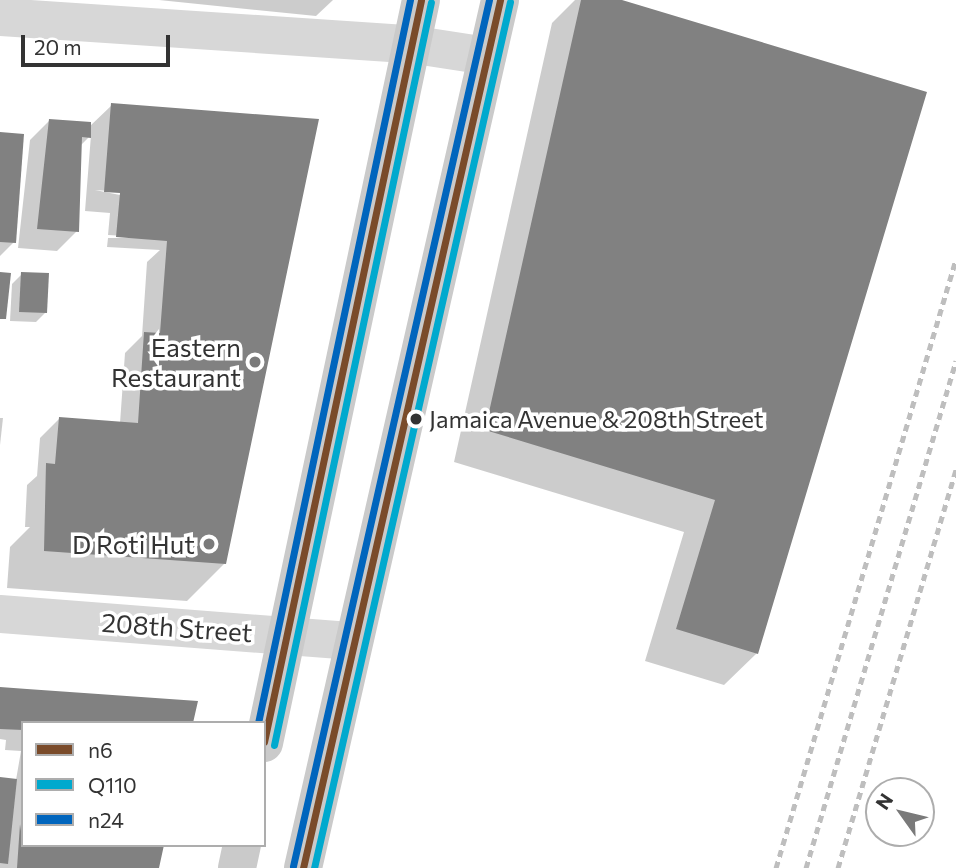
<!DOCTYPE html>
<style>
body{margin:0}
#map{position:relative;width:956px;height:868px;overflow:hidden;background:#fff;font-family:Commissioner,sans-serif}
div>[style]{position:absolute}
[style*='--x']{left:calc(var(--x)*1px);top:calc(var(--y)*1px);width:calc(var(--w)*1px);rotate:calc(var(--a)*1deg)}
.shadow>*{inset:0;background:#0003}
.building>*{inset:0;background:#818181}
.minor>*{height:38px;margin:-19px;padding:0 19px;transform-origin:19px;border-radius:19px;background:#d7d7d7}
.major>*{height:38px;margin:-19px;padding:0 19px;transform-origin:19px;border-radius:19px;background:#cacaca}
.rail>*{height:5px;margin-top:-2.5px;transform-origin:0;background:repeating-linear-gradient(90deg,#bebebe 0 7px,transparent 0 12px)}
.bus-1>*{height:7px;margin:-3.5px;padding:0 3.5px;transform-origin:3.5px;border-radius:3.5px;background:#7a4b2a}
.bus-2>*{height:7px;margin:-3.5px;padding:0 3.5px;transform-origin:3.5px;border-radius:3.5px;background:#00a9ce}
.bus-3>*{height:7px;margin:-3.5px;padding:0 3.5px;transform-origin:3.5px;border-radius:3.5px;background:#0065bd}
.dots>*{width:19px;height:19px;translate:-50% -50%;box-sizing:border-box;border:4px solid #fff;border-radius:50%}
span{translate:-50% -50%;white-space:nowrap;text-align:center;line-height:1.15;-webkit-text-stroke:7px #fff;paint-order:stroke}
.bus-label{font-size:24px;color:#333}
.left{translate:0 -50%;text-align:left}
.poi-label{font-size:26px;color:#333}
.right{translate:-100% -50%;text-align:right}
.street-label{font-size:26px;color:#333}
.legend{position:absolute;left:21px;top:721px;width:245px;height:126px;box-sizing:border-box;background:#fff;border:2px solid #adadad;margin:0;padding:9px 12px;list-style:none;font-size:21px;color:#333}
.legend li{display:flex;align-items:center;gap:14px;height:35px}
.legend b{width:35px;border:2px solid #adadad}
.north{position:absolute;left:865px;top:777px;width:70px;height:70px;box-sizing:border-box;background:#fff;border:2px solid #adadad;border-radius:50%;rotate:304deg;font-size:19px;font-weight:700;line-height:28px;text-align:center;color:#333}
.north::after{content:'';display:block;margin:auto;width:24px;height:32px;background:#7a7a7a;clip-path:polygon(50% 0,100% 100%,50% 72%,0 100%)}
.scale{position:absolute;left:21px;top:35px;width:149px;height:32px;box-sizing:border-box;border:4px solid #333;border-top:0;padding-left:9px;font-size:21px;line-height:24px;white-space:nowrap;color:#333;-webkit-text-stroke:5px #fff;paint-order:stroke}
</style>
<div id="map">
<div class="shadow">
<i style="clip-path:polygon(159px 0,333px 0,316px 16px)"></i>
<i style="clip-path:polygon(575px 0,616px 0,757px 653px,724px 685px,645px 661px,684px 532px,454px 462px,552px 23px)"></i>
<i style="clip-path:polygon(evenodd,112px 105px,317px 121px,225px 563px,187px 601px,7px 588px,10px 547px,30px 527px,25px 527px,27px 485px,37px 476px,40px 438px,60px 418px,120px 423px,125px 353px,142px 336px,147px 262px,160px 250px,107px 247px,108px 238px,159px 238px,108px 235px,110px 213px,85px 211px,91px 135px,80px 146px,77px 231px,57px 251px,18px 248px,30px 140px,49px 121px,89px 127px,112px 105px,95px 190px,124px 192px,120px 195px,95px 190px)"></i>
<i style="clip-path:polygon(0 134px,14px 242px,0 256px)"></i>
<i style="clip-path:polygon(22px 274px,46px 312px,36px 322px,10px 321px,12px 284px)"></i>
<i style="clip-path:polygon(0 418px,3px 418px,0 445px)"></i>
<i style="clip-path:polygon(0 689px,23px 723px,23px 845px,157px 868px,0 868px,0 779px,16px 780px,21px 751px,5px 750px,6px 740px,0 739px)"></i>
</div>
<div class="building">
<i style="clip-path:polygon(581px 0,622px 0,927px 92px,758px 654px,676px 629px,715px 500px,485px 430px)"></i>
<i style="clip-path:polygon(111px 103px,319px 119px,226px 564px,44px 551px,46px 463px,55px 464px,59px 417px,138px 423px,144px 332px,160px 333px,167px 241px,116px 237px,120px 193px,104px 192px)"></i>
<i style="clip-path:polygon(49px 119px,91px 122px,91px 138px,82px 137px,79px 232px,37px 229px)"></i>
<i style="clip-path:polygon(0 132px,24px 134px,16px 243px,0 242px)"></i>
<i style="clip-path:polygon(0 272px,11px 273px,6px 319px,0 319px)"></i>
<i style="clip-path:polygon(21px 272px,49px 273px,47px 313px,19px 312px)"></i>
<i style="clip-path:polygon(0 687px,27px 689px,198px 701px,193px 723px,23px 723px,23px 730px,0 729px)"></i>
<i style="clip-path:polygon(0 777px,17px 779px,8px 864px,0 863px)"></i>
<i style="clip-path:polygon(20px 824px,23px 845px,164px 845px,159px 868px,17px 868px)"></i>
</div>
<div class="minor">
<i style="--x:0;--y:17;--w:410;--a:3.8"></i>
<i style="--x:409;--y:44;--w:79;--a:8.7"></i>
<i style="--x:0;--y:614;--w:354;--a:4.4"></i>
</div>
<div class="major">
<i style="--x:264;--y:743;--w:759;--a:-78.07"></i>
<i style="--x:237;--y:868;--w:24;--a:-78"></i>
<i style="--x:303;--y:868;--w:890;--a:-77.21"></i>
</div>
<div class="rail">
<i style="--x:776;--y:868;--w:635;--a:-73.53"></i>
<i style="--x:806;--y:868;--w:529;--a:-73.52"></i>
<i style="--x:838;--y:868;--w:416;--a:-73.5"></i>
</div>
<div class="bus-1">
<i style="--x:264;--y:742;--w:758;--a:-78.05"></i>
<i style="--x:303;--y:868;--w:890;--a:-77.21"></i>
</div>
<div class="bus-2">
<i style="--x:274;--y:745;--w:759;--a:-78.07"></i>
<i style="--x:314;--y:868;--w:888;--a:-77.25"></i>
</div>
<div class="bus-3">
<i style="--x:258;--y:723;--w:739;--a:-78.13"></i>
<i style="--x:293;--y:866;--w:888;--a:-77.25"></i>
</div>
<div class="dots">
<i style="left:255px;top:362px;background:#7a7a7a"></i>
<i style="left:416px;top:419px;background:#333"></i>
<i style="left:209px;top:544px;background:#7a7a7a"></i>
</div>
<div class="bus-label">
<span class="left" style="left:429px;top:419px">Jamaica Avenue &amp; 208th Street</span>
</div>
<div class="poi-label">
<span class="right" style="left:241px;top:362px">Eastern<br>Restaurant</span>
<span class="right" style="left:195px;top:544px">D Roti Hut</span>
</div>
<div class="street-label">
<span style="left:177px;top:627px;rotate:4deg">208th Street</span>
</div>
<ul class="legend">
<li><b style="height:9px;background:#7a4b2a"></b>n6</li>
<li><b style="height:9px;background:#00a9ce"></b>Q110</li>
<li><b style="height:9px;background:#0065bd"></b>n24</li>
</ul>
<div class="north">N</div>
<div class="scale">20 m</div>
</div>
